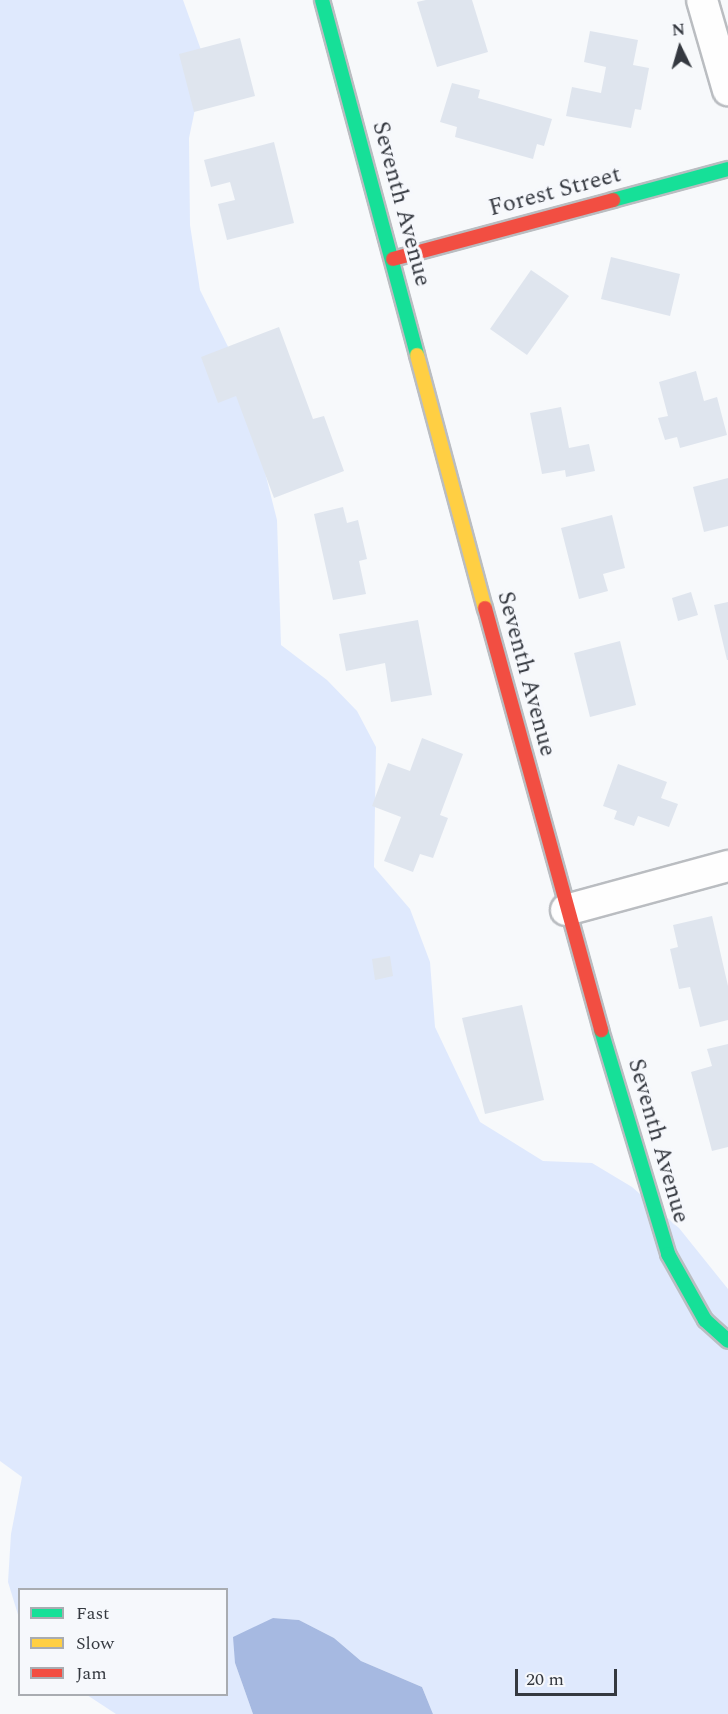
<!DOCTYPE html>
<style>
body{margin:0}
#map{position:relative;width:728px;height:1714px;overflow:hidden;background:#f7f9fb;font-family:Spectral,serif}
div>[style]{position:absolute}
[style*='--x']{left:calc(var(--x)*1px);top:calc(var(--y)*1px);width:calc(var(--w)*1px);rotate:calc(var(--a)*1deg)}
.green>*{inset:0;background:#dfe9fd}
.water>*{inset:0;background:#a6b9e1}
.building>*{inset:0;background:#dfe5ee}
.roads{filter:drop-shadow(2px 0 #babdc1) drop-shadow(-2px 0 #babdc1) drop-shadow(0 2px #babdc1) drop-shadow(0 -2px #babdc1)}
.street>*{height:30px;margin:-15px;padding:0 15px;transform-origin:15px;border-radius:15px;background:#fefefe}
.fast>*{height:14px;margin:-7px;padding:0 7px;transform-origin:7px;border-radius:7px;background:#16e098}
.slow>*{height:14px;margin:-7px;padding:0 7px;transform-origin:7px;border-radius:7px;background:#ffcf43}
.jam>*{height:14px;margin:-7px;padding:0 7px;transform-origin:7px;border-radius:7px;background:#f24e42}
span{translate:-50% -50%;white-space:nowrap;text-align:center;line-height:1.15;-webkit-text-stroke:6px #f6f8fc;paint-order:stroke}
.street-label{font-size:24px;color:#353940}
.legend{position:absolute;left:18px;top:1588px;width:210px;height:108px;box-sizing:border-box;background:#f6f8fc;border:2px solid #a9acb1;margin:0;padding:8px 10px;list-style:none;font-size:18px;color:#353940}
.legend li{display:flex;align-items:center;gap:12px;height:30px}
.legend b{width:30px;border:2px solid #a9acb1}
.north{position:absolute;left:650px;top:18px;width:60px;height:60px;-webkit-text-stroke:4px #f6f8fc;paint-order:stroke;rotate:355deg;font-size:16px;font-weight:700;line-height:24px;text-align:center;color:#353940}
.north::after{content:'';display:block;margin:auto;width:21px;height:27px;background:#353940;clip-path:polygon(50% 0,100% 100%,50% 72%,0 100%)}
.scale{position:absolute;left:515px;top:1669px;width:102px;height:27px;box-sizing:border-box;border:3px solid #353940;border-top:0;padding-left:8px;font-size:18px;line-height:21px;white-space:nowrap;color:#353940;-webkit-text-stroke:4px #f6f8fc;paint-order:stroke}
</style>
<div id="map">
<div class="green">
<i style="clip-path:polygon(0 0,183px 0,205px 61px,189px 138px,190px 225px,200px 290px,239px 369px,277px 520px,281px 645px,327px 680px,357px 711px,376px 747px,374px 867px,410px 909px,430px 962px,435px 1027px,480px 1122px,543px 1161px,592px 1163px,632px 1187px,679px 1228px,728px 1289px,728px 1714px,433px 1714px,422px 1687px,361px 1661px,334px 1638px,299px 1620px,273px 1618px,235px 1663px,253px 1714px,116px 1714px,87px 1695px,226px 1694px,226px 1590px,20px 1590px,19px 1618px,8px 1582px,11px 1534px,22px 1477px,0 1461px)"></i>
</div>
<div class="water">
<i style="clip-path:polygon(273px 1618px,299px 1620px,334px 1638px,361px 1661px,422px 1687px,433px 1714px,253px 1714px,235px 1663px,233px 1637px)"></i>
</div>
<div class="building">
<i style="clip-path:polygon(426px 0,472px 0,488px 52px,437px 67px,417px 2px)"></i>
<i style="clip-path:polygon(590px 31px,638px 40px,633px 65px,649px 68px,641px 110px,635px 109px,631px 128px,566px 116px,572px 87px,601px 93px,606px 67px,584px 62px)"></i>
<i style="clip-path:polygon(240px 38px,255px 96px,194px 112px,179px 54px)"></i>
<i style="clip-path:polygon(452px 83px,480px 90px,478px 98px,552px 119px,544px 146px,537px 144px,533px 159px,455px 137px,457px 127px,440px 122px)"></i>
<i style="clip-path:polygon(274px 142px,294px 223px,227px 240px,218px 204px,235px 200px,230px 182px,211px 187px,204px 160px)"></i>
<i style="clip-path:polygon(611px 257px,680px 274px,670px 316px,601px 299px)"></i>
<i style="clip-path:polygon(531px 270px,569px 296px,527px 355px,490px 329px)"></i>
<i style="clip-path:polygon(279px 327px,313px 419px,324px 416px,344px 471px,274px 498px,236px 396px,218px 403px,201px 357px)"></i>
<i style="clip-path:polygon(696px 371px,704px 401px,717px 397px,727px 435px,680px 448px,677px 437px,665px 440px,658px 418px,668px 416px,659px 382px)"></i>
<i style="clip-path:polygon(561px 407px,569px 448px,589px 444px,595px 471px,566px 477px,565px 470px,542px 474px,530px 413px)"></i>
<i style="clip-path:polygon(728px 478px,728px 526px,704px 532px,693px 487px)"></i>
<i style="clip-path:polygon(343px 507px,347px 523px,358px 520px,367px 559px,359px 561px,366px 594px,333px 600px,314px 514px)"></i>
<i style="clip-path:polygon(612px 515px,625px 568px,603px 574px,608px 591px,579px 599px,561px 528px)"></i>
<i style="clip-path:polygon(691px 592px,698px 615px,678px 621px,672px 598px)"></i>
<i style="clip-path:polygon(728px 602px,728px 660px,727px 660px,714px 605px)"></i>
<i style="clip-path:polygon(418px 620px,432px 695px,391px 702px,385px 663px,346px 671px,339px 634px)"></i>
<i style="clip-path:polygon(620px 641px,636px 705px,590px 717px,574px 653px)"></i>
<i style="clip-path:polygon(422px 738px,463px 754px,440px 815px,448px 818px,433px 858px,420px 854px,413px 872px,384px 861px,401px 817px,372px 806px,388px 763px,410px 771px)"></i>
<i style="clip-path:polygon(618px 764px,667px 782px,661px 798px,678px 804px,669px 827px,638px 816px,634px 826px,614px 819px,617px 811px,603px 806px)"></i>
<i style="clip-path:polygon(712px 916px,728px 986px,728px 1020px,700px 1027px,690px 987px,679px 989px,670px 949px,678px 947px,673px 925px)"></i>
<i style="clip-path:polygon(390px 956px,393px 976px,375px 980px,372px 959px)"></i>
<i style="clip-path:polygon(522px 1005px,544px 1100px,485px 1114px,462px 1018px)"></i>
<i style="clip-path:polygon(728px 1044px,728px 1147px,712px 1151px,691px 1072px,712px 1066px,707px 1049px)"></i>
</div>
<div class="roads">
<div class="street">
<i style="--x:702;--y:0;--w:94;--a:73.9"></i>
<i style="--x:566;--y:910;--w:168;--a:-15.2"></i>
</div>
<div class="fast">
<i style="--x:322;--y:0;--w:367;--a:75"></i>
<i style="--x:613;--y:200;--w:119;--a:-15.1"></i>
<i style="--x:601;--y:1030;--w:234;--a:73.3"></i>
<i style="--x:668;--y:1254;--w:76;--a:60.7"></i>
<i style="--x:705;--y:1320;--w:31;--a:42"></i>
</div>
<div class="slow">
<i style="--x:417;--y:355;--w:262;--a:75"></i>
</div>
<div class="jam">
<i style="--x:393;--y:259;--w:228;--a:-15"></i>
<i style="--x:485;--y:608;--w:438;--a:74.6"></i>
</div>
</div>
<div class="street-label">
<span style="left:555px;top:192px;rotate:-15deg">Forest Street</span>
<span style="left:401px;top:204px;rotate:75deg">Seventh Avenue</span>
<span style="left:526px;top:674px;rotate:75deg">Seventh Avenue</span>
<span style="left:658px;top:1141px;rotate:74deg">Seventh Avenue</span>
</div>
<ul class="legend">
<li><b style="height:8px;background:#16e098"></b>Fast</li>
<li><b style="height:8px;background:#ffcf43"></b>Slow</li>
<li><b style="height:8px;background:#f24e42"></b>Jam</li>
</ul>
<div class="north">N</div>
<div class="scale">20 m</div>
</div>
